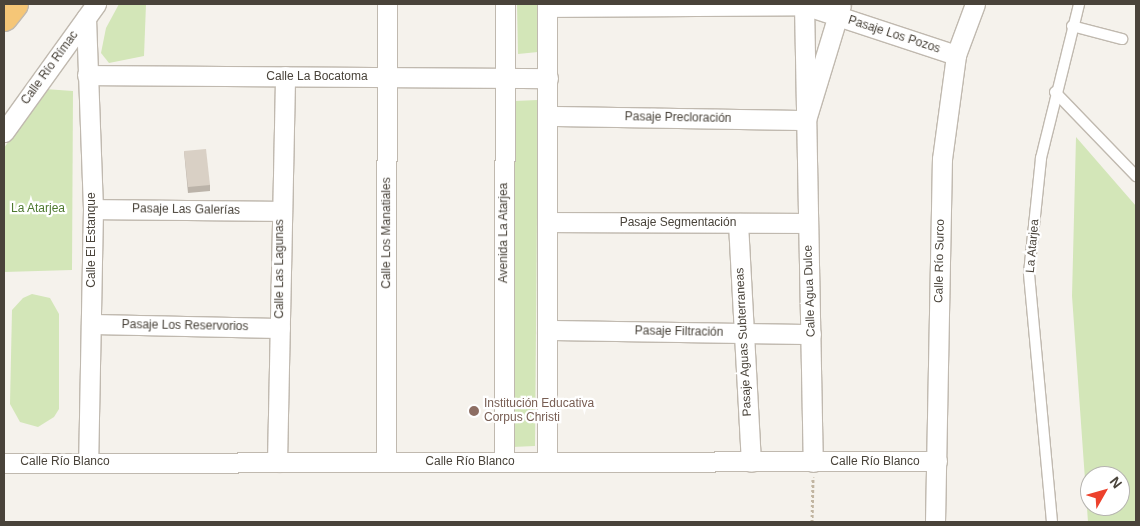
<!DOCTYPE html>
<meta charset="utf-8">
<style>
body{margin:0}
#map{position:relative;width:1140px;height:526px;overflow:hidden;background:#f5f2ec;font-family:Helvetica,sans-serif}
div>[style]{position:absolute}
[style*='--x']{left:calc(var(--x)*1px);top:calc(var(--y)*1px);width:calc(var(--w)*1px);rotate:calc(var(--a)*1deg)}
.green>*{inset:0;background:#d3e6b8}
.path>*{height:3px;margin-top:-1.5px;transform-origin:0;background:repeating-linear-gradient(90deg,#c1b5a1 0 2.5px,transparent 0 5px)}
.roads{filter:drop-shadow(1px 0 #c0b9af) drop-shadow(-1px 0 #c0b9af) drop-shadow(0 1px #c0b9af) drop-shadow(0 -1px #c0b9af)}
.service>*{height:10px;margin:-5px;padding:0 5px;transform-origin:5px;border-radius:5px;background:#fff}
.minor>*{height:19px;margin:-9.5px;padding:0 9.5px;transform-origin:9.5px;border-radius:9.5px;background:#fff}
.motorway>*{height:28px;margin:-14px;padding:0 14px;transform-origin:14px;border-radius:14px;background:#f5c677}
.wall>*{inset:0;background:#bbb3a9}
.building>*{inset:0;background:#d9d0c5}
.dots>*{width:14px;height:14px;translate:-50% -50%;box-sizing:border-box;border:2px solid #fff;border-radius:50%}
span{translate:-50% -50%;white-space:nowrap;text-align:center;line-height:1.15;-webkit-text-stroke:4.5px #fff;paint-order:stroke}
.street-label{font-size:12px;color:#49433a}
.park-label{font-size:12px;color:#4e7930}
.education-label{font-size:12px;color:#785e54}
.left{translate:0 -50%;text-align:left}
.frame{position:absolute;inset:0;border:5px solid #49433a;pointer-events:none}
.north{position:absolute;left:1080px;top:466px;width:50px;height:50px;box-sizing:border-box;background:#fff;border:1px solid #b6b4b0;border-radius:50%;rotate:52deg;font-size:14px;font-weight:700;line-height:20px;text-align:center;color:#49433a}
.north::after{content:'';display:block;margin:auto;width:18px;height:22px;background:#ed412c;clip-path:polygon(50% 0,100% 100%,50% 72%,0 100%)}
</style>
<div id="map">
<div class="green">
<i style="clip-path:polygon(119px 4px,146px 4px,144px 56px,109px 63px,101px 53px,106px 28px)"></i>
<i style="clip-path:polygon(517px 4px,538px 4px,538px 52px,518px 54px)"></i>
<i style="clip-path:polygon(45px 89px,73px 91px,72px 270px,4px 272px,4px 148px)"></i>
<i style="clip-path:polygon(538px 100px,535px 446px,512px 447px,514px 101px)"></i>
<i style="clip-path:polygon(evenodd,1076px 137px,1136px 206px,1136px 522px,1088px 522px,1072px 296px,1076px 137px,1090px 476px,1120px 476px,1120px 506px,1090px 506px,1090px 476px)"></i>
<i style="clip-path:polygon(32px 294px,50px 298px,59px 314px,59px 409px,54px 417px,38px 427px,20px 422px,10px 404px,12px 310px,23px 298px)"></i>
</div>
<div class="path">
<i style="--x:812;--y:522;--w:45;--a:-88.7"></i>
</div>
<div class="roads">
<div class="service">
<i style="--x:1072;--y:26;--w:52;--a:14.6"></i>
<i style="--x:1055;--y:92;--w:117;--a:46"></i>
<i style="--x:1052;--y:522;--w:250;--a:-95.3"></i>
<i style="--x:1029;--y:273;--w:116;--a:-84"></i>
<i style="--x:1041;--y:158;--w:159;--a:-76.1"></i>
</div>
<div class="minor">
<i style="--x:804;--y:4;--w:458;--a:88.9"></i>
<i style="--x:547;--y:7;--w:257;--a:-0.4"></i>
<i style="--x:804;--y:5;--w:160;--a:18.2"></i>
<i style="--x:86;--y:18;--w:191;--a:87.9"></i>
<i style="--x:93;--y:209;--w:253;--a:91.1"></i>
<i style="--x:87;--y:75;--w:461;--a:0.4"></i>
<i style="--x:550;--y:116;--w:256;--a:0.9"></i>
<i style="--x:806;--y:120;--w:120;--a:-73.1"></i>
<i style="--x:4;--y:132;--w:158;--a:-54.3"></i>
<i style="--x:93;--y:209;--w:187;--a:0.6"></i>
<i style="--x:548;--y:222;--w:260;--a:0.2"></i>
<i style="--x:738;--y:223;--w:239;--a:86.9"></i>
<i style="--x:91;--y:324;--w:189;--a:1.2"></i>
<i style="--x:547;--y:330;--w:264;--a:0.9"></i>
<i style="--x:277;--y:462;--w:386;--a:-88.8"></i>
<i style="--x:386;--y:462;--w:458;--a:-89.9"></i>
<i style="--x:504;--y:462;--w:458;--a:-89.9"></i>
<i style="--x:547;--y:462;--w:458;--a:-90"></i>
<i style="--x:4;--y:463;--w:933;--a:-0.12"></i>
<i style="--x:935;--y:522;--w:363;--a:-88.9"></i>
<i style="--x:942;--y:159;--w:105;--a:-82.3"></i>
<i style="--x:956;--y:55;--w:54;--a:-69.6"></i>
</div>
<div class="motorway">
<i style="--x:4;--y:17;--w:16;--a:-52"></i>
</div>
</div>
<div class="wall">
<i style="clip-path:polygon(184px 151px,210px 185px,210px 191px,188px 193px)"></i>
</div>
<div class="building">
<i style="clip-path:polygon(206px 149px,210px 185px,188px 187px,184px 151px)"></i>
</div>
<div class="dots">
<i style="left:474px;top:411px;background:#8d6e63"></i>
</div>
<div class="street-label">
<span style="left:894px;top:35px;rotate:18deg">Pasaje Los Pozos</span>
<span style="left:50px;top:68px;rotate:-54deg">Calle Río Rímac</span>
<span style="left:317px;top:77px">Calle La Bocatoma</span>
<span style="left:678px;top:118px;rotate:1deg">Pasaje Precloración</span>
<span style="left:186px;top:210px;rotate:1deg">Pasaje Las Galerías</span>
<span style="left:678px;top:223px">Pasaje Segmentación</span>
<span style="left:387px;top:233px;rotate:-90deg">Calle Los Manatiales</span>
<span style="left:504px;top:233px;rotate:-90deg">Avenida La Atarjea</span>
<span style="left:92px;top:240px;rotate:-90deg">Calle El Estanque</span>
<span style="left:1033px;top:246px;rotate:-85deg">La Atarjea</span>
<span style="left:940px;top:261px;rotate:-89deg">Calle Río Surco</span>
<span style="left:280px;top:269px;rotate:-90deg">Calle Las Lagunas</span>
<span style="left:810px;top:291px;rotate:-92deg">Calle Agua Dulce</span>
<span style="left:185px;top:326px;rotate:1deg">Pasaje Los Reservorios</span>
<span style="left:679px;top:332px;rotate:1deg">Pasaje Filtración</span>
<span style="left:744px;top:342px;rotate:-93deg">Pasaje Aguas Subterraneas</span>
<span style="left:65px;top:462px">Calle Río Blanco</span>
<span style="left:470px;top:462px">Calle Río Blanco</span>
<span style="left:875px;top:462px">Calle Río Blanco</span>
</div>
<div class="park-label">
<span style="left:38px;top:209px">La Atarjea</span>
</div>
<div class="education-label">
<span class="left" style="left:484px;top:411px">Institución Educativa<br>Corpus Christi</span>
</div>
<div class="frame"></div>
<div class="north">N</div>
</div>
